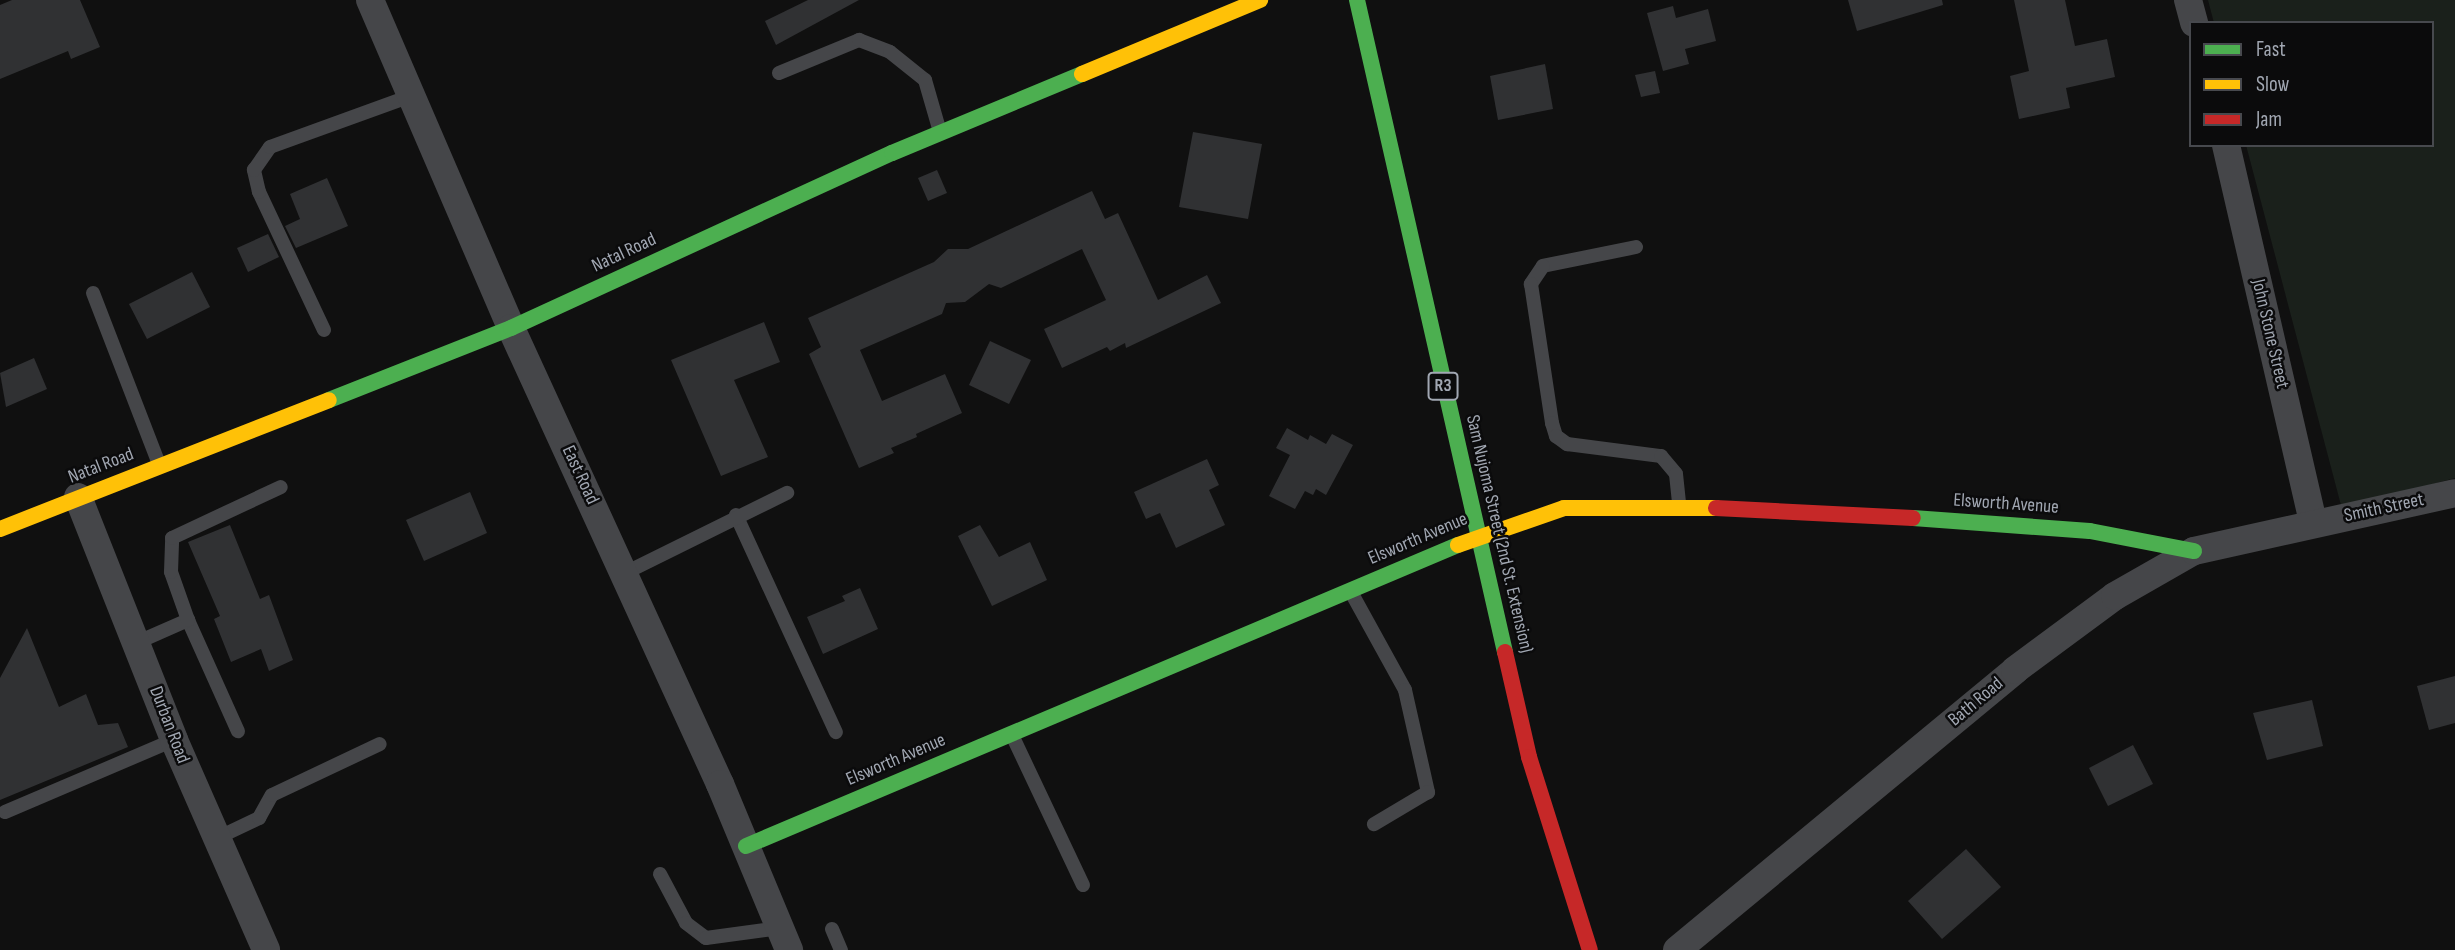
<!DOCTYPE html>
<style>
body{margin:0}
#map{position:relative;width:2455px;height:950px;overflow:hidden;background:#101010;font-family:"Sofia Sans Condensed",sans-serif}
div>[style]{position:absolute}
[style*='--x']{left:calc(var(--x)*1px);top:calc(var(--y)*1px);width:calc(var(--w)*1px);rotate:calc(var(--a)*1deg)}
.green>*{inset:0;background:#1a201b}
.building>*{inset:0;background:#303133}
.lane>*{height:14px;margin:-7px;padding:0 7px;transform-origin:7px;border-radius:7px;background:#454649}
.street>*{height:28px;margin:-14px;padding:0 14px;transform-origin:14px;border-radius:14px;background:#454649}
.fast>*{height:16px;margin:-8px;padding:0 8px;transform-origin:8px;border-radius:8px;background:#4caf50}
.slow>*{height:16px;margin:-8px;padding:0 8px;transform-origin:8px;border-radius:8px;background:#ffc107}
.jam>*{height:16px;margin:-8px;padding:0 8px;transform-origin:8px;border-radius:8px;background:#c62828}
span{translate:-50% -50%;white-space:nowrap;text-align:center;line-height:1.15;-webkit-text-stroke:5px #0b0b0c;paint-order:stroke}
.shield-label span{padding:2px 5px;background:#0b0b0c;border:2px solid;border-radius:5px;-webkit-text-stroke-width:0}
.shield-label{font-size:18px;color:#a1a7b2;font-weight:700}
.street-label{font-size:19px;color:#a1a7b2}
.legend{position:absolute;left:2189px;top:21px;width:245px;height:126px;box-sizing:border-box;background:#0b0b0c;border:2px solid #47494e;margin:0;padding:9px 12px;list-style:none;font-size:21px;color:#a1a7b2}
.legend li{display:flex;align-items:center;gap:14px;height:35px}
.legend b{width:35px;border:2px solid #47494e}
</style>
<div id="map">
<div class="green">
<i style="clip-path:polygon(2208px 0,2455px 0,2455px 478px,2342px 509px,2246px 145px,2432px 145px,2432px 23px,2214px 23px)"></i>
</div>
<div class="building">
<i style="clip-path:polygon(12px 0,80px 0,100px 47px,71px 59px,68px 51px,0 79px,0 5px)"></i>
<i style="clip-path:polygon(808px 0,859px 0,776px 45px,765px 21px)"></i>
<i style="clip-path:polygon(1848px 0,1942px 0,1943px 5px,1857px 31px)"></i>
<i style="clip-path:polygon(2014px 0,2065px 0,2075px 46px,2107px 39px,2115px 77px,2066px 88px,2070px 108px,2019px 119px,2010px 76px,2029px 71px)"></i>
<i style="clip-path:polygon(1673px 6px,1676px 18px,1708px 9px,1716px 41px,1685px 49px,1689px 64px,1663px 71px,1647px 13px)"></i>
<i style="clip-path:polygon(1545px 64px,1553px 109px,1498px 120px,1490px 76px)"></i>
<i style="clip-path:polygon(1655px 71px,1660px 93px,1641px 97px,1635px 75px)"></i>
<i style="clip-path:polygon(1193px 132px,1262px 144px,1248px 219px,1179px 207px)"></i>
<i style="clip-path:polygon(937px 170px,947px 193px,928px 201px,918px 178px)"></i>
<i style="clip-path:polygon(327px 178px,348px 226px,296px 248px,285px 226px,300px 219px,290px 194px)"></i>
<i style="clip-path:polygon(1092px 191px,1105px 219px,1118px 213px,1158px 300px,1207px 275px,1221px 303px,1126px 348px,1125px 343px,1110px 351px,1107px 347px,1062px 368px,1044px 329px,1106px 300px,1082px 249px,1001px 288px,989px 284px,965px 302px,946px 303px,942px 314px,860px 350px,882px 401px,945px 374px,962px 413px,916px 434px,917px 437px,891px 448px,894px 453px,859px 468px,809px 354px,821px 347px,808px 318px,934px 262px,948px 249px,968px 249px)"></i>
<i style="clip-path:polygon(268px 234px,279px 257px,248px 272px,237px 248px)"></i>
<i style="clip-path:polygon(192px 272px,210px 307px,147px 339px,129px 304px)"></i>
<i style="clip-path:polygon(764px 322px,780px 362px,734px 380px,768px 457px,721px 476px,671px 360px)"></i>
<i style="clip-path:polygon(990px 341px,1031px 360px,1009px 404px,969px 385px)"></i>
<i style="clip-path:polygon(34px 358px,47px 389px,6px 407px,0 373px)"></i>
<i style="clip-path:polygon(1287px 428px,1308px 440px,1310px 435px,1326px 444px,1332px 434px,1353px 445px,1326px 495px,1316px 489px,1313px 495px,1305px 491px,1295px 509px,1269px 496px,1290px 455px,1276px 448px)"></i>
<i style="clip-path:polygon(1207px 459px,1219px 485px,1209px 490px,1225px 525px,1176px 548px,1160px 513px,1146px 519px,1134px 492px)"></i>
<i style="clip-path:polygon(470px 492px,487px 533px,424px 561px,406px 520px)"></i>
<i style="clip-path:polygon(230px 525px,260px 599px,269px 595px,293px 660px,269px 671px,261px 649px,231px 662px,214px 619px,220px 616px,188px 542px)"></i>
<i style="clip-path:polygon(980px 525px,999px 557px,1030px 542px,1047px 580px,992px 606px,958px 536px)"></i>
<i style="clip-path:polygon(860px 588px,878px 629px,823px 654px,807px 617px,845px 601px,842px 596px)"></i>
<i style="clip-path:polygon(27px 628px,59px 707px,86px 694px,98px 725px,118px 723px,128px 747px,0 800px,0 678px)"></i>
<i style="clip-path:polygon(2455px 676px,2455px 723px,2429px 730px,2417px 686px)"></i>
<i style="clip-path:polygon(2312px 700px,2323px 746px,2267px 760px,2253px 713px)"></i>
<i style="clip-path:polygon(2133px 745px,2153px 784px,2108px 806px,2089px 768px)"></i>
<i style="clip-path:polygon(1966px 849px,2001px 887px,1942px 939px,1908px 901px)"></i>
</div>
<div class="lane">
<i style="--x:779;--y:73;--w:87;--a:-22.4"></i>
<i style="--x:859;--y:40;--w:33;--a:21"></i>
<i style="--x:890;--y:52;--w:45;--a:38.7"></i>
<i style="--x:925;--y:80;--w:54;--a:73.9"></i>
<i style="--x:1636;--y:247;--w:95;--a:168.5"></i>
<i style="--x:1543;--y:266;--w:22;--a:124"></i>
<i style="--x:1531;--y:284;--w:141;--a:81.4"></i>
<i style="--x:1552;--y:423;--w:14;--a:73"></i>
<i style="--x:1556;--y:436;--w:14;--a:36"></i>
<i style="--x:1567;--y:444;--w:95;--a:7.3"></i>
<i style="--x:1661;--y:456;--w:23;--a:50"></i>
<i style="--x:1676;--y:474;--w:30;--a:84"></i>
<i style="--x:93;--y:293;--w:183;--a:68.9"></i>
<i style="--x:324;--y:330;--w:153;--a:-115.2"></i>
<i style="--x:259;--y:192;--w:23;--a:-103"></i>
<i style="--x:254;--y:170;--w:28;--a:-55"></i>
<i style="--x:270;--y:147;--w:150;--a:-19.9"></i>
<i style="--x:736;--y:515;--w:239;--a:65.3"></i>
<i style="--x:625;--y:573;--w:181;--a:-26.3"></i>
<i style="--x:1351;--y:592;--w:112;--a:61.1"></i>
<i style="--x:1405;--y:690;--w:105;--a:77.3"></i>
<i style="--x:1428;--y:792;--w:63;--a:149.3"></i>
<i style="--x:188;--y:620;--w:122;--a:65.8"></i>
<i style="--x:138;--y:642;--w:55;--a:-23.7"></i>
<i style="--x:188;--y:620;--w:51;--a:-109.5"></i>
<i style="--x:171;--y:572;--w:34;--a:-88"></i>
<i style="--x:172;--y:538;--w:120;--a:-25.1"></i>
<i style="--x:1012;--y:735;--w:166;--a:64.7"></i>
<i style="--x:5;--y:812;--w:184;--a:-23.1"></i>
<i style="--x:215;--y:839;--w:49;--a:-25.5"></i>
<i style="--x:259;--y:818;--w:26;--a:-61"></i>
<i style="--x:272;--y:795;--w:119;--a:-25.3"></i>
<i style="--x:660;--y:874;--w:55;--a:62"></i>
<i style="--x:686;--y:923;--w:25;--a:37"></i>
<i style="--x:706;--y:938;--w:75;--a:-7.7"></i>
<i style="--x:832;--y:929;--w:23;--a:67"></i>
</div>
<div class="street">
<i style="--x:370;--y:0;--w:357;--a:66.7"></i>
<i style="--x:511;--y:328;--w:502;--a:65.38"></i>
<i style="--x:720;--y:784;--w:180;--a:67.4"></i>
<i style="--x:2188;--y:0;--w:24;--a:75"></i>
<i style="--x:2226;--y:145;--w:387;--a:77"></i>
<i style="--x:78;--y:497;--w:261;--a:68.4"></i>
<i style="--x:174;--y:740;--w:229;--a:66.3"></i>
<i style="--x:1677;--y:950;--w:439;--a:-39.6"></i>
<i style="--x:2015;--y:670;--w:124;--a:-36.5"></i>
<i style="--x:2115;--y:596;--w:91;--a:-29.7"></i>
<i style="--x:2194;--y:551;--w:267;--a:-12.5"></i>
</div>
<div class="fast">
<i style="--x:1357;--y:0;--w:669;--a:77.21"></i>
<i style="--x:329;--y:400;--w:196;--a:-21.6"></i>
<i style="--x:511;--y:328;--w:419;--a:-24.7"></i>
<i style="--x:892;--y:153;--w:206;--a:-22.6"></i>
<i style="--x:1913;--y:518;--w:177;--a:4.2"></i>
<i style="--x:2090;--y:531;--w:106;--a:10.9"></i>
<i style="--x:746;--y:846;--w:773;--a:-22.92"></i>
</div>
<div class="slow">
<i style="--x:1082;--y:74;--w:193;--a:-22.6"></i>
<i style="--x:0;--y:529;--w:353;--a:-21.4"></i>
<i style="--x:1458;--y:545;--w:112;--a:-19.2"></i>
<i style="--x:1564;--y:508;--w:152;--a:0"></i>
</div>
<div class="jam">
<i style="--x:1716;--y:508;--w:197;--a:2.9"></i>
<i style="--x:1505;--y:652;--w:108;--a:77.1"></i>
<i style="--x:1529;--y:757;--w:202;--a:72.5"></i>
</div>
<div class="shield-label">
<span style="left:1443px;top:386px">R3</span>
</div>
<div class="street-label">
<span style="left:624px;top:253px;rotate:-25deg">Natal Road</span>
<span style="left:2270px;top:334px;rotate:77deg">John Stone Street</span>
<span style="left:101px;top:466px;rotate:-21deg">Natal Road</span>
<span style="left:580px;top:475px;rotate:65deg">East Road</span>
<span style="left:2006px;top:504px;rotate:4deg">Elsworth Avenue</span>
<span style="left:2384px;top:508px;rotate:-12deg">Smith Street</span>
<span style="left:1499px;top:534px;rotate:77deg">Sam Nujoma Street (2nd St. Extension)</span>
<span style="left:1418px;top:539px;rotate:-23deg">Elsworth Avenue</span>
<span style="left:1976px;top:702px;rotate:-40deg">Bath Road</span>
<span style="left:169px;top:725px;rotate:69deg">Durban Road</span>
<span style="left:896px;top:760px;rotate:-23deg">Elsworth Avenue</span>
</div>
<ul class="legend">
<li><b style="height:9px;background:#4caf50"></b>Fast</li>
<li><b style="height:9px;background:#ffc107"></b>Slow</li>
<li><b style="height:9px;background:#c62828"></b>Jam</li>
</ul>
</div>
